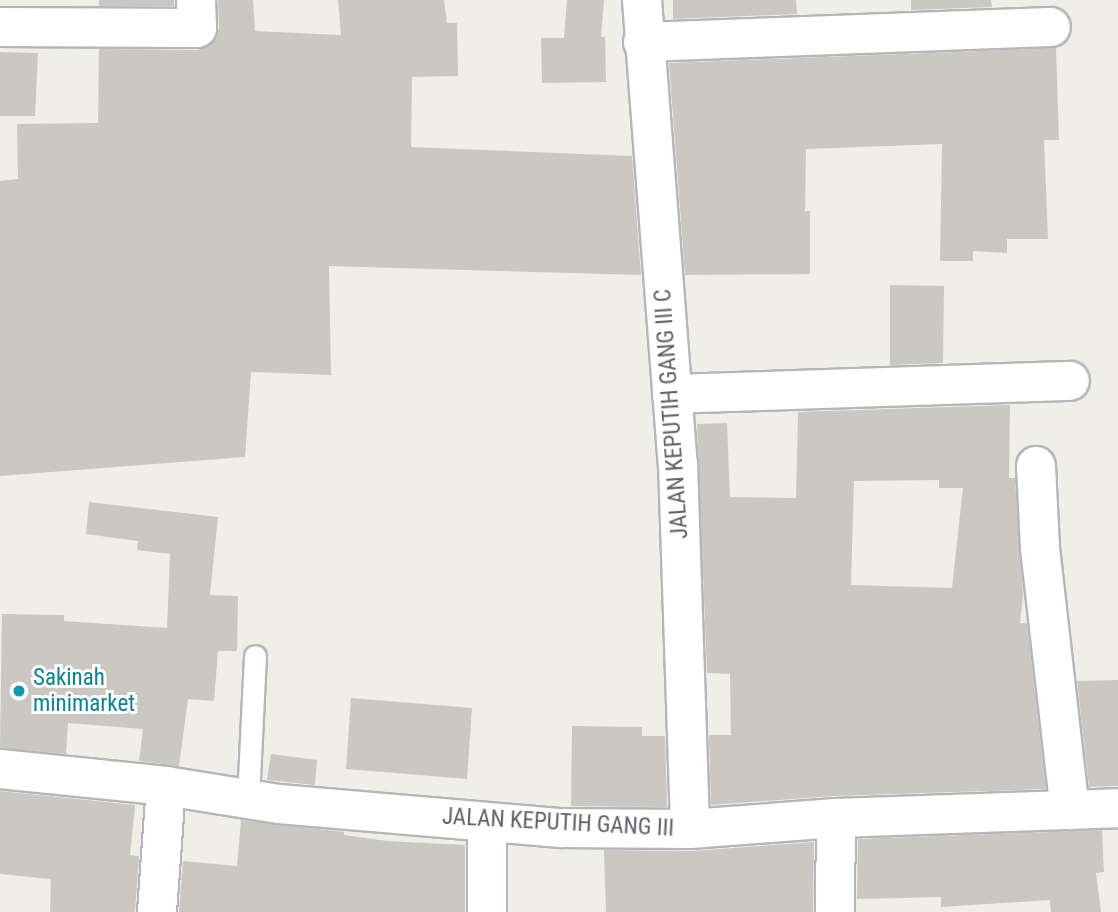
<!DOCTYPE html>
<style>
body{margin:0}
#map{position:relative;width:1118px;height:912px;overflow:hidden;background:#efeee7;font-family:"Roboto Condensed",sans-serif}
div>[style]{position:absolute}
[style*='--x']{left:calc(var(--x)*1px);top:calc(var(--y)*1px);width:calc(var(--w)*1px);rotate:calc(var(--a)*1deg)}
.building>*{inset:0;background:#cbc8c4}
.roads{filter:drop-shadow(2px 0 #b4b6ba) drop-shadow(-2px 0 #b4b6ba) drop-shadow(0 2px #b4b6ba) drop-shadow(0 -2px #b4b6ba)}
.service>*{height:21px;margin:-10.5px;padding:0 10.5px;transform-origin:10.5px;border-radius:10.5px;background:#fff}
.minor>*{height:38px;margin:-19px;padding:0 19px;transform-origin:19px;border-radius:19px;background:#fff}
.dots>*{width:19px;height:19px;translate:-50% -50%;box-sizing:border-box;border:4px solid #fff;border-radius:50%}
span{translate:-50% -50%;white-space:nowrap;text-align:center;line-height:1.15;-webkit-text-stroke:6px #fff;paint-order:stroke}
.street-label{font-size:23px;color:#5f6166}
.culture-label{font-size:23px;color:#0d838f}
.left{translate:0 -50%;text-align:left}
</style>
<div id="map">
<div class="building">
<i style="clip-path:polygon(99px 0,174px 0,174px 6px,99px 6px)"></i>
<i style="clip-path:polygon(218px 0,253px 0,255px 31px,341px 35px,338px 0,444px 0,447px 23px,457px 23px,458px 76px,412px 77px,411px 147px,632px 156px,641px 275px,329px 266px,331px 375px,251px 372px,245px 457px,0 476px,0 181px,18px 179px,17px 124px,98px 123px,99px 49px,197px 50px,207px 47px,216px 39px,219px 28px)"></i>
<i style="clip-path:polygon(567px 0,604px 0,601px 37px,605px 37px,606px 82px,542px 83px,541px 38px,564px 38px)"></i>
<i style="clip-path:polygon(673px 0,796px 0,797px 14px,673px 19px)"></i>
<i style="clip-path:polygon(911px 0,991px 0,992px 7px,911px 10px)"></i>
<i style="clip-path:polygon(1056px 48px,1059px 140px,1044px 140px,1048px 239px,1007px 239px,1007px 253px,973px 251px,973px 261px,940px 261px,942px 144px,806px 149px,805px 211px,810px 211px,810px 274px,685px 275px,669px 63px)"></i>
<i style="clip-path:polygon(0 52px,38px 53px,35px 116px,0 116px)"></i>
<i style="clip-path:polygon(890px 285px,944px 286px,943px 363px,890px 365px)"></i>
<i style="clip-path:polygon(evenodd,1010px 405px,1009px 478px,1015px 478px,1023px 595px,1020px 623px,1027px 623px,1046px 789px,834px 796px,711px 805px,709px 735px,731px 735px,730px 674px,707px 673px,697px 424px,727px 423px,730px 497px,796px 498px,798px 412px,1010px 405px,939px 480px,939px 488px,963px 488px,952px 588px,851px 585px,854px 481px,939px 480px)"></i>
<i style="clip-path:polygon(89px 502px,218px 517px,210px 595px,238px 596px,237px 651px,218px 651px,214px 701px,188px 699px,179px 766px,139px 761px,143px 729px,68px 723px,66px 754px,0 748px,2px 614px,64px 615px,64px 621px,167px 628px,170px 554px,137px 550px,138px 541px,86px 534px)"></i>
<i style="clip-path:polygon(1118px 680px,1118px 786px,1089px 787px,1077px 681px)"></i>
<i style="clip-path:polygon(351px 698px,472px 708px,467px 779px,346px 769px)"></i>
<i style="clip-path:polygon(572px 726px,642px 727px,642px 736px,665px 736px,667px 807px,571px 806px)"></i>
<i style="clip-path:polygon(271px 754px,317px 760px,315px 785px,267px 780px)"></i>
<i style="clip-path:polygon(0 791px,135px 805px,130px 855px,139px 856px,135px 912px,50px 912px,51px 879px,0 874px)"></i>
<i style="clip-path:polygon(241px 820px,344px 832px,344px 835px,388px 841px,465px 845px,465px 912px,179px 912px,183px 861px,237px 866px)"></i>
<i style="clip-path:polygon(1102px 830px,1104px 872px,1096px 873px,1101px 912px,1051px 912px,1050px 900px,941px 907px,941px 897px,857px 899px,858px 839px)"></i>
<i style="clip-path:polygon(814px 842px,813px 912px,606px 912px,604px 850px,692px 851px)"></i>
</div>
<div class="roads">
<div class="service">
<i style="--x:248;--y:799;--w:143;--a:-87.2"></i>
</div>
<div class="minor">
<i style="--x:642;--y:0;--w:465;--a:85.6"></i>
<i style="--x:678;--y:464;--w:365;--a:88.1"></i>
<i style="--x:0;--y:27;--w:197;--a:0.3"></i>
<i style="--x:197;--y:28;--w:28;--a:-92"></i>
<i style="--x:643;--y:42;--w:408;--a:-2.1"></i>
<i style="--x:672;--y:394;--w:398;--a:-1.9"></i>
<i style="--x:1036;--y:466;--w:82;--a:87.2"></i>
<i style="--x:1040;--y:548;--w:264;--a:83.5"></i>
<i style="--x:0;--y:769;--w:167;--a:5.8"></i>
<i style="--x:166;--y:786;--w:114;--a:9.1"></i>
<i style="--x:279;--y:804;--w:283;--a:4.9"></i>
<i style="--x:561;--y:828;--w:129;--a:0.4"></i>
<i style="--x:690;--y:829;--w:146;--a:-4.3"></i>
<i style="--x:836;--y:818;--w:282;--a:-2"></i>
<i style="--x:487;--y:823;--w:89;--a:90"></i>
<i style="--x:157;--y:912;--w:126;--a:-85.9"></i>
<i style="--x:835;--y:912;--w:94;--a:-89.4"></i>
</div>
</div>
<div class="dots">
<i style="left:19px;top:691px;background:#0f9aa8"></i>
</div>
<div class="street-label">
<span style="left:672px;top:414px;rotate:-94deg">JALAN KEPUTIH GANG III C</span>
<span style="left:558px;top:823px;rotate:3deg">JALAN KEPUTIH GANG III</span>
</div>
<div class="culture-label">
<span class="left" style="left:33px;top:691px">Sakinah<br>minimarket</span>
</div>
</div>
